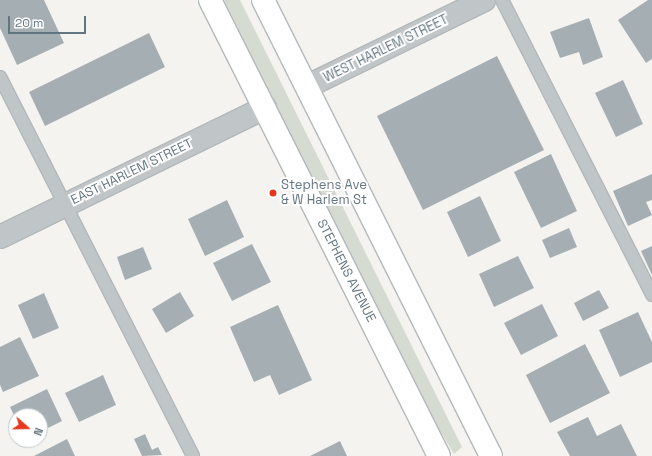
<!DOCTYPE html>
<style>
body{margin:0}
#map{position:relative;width:652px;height:456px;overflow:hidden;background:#f4f3ef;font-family:"Space Grotesk",sans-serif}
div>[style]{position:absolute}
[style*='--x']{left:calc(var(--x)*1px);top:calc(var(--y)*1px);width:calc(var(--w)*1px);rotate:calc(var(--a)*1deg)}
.green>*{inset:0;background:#d5dbd0}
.building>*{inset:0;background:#a5afb3}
.roads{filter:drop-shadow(1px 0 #b3b8bb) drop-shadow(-1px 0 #b3b8bb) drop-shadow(0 1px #b3b8bb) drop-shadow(0 -1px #b3b8bb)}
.service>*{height:12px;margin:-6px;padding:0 6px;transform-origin:6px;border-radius:6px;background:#c0c5c7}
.minor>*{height:22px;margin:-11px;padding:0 11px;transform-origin:11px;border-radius:11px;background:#c0c5c7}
.primary>*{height:22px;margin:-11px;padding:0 11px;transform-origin:11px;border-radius:11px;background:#fff}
.dots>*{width:11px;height:11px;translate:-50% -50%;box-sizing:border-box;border:2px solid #fff;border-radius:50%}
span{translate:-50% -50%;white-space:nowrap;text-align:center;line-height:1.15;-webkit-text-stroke:4px #fff;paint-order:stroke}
.street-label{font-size:13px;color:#627681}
.poi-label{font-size:13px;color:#627681}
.left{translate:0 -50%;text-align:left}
.north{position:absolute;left:8px;top:408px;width:40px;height:40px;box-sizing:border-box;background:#fff;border:1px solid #c0c8cd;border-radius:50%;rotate:110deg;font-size:11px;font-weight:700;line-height:16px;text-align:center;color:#627681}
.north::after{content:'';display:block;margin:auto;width:14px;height:18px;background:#e5371e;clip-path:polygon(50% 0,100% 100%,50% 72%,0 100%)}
.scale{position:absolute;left:8px;top:16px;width:78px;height:18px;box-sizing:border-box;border:2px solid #627681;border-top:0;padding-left:5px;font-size:12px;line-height:14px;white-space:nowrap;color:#627681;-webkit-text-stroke:3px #fff;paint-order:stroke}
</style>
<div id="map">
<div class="green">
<i style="clip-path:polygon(224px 0,240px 0,462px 447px,454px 454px,411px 382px)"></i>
</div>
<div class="building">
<i style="clip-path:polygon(0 0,44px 0,64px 43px,17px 65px,0 28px)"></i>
<i style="clip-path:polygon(648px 0,652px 0,652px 59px,646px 63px,618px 20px)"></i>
<i style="clip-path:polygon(589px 18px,603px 57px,583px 65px,579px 52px,560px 58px,550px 32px)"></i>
<i style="clip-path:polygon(149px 33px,165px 67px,45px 126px,29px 92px)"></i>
<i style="clip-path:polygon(497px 56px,544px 150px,423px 210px,377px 116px)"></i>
<i style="clip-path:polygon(623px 80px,643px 124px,616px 137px,595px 93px)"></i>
<i style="clip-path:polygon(551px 154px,577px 211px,541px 228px,514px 172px)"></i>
<i style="clip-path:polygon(652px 174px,652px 200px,646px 202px,652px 215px,628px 226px,613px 191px)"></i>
<i style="clip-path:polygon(480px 196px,501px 241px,468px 257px,447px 212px)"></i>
<i style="clip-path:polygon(227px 200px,244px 237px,205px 256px,188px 219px)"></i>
<i style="clip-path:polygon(569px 228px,577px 247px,550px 258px,542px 240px)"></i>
<i style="clip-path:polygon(252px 244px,271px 282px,232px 301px,213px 263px)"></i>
<i style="clip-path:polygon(652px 246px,652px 275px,641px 251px)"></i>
<i style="clip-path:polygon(143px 247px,152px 269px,125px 280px,117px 257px)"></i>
<i style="clip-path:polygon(518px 256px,534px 288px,494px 307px,479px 274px)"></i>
<i style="clip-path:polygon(599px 290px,609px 308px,583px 321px,574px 303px)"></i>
<i style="clip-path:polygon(180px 292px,194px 316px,166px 333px,152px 309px)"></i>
<i style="clip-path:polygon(44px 293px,59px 328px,33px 339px,18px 305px)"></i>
<i style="clip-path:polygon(542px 304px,558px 336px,521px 355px,504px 323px)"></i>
<i style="clip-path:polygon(278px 305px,312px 380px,279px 395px,270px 375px,254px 382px,230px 327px)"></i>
<i style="clip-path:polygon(638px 312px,652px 342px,652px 362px,620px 377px,599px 330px)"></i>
<i style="clip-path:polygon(20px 337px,39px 376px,3px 392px,0 385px,0 347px)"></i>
<i style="clip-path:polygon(585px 344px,610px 393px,550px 423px,526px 375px)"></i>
<i style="clip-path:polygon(103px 375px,116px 405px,79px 422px,65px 393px)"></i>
<i style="clip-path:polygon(47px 389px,62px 421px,40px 432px,40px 416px,16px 416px,16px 420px,10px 407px)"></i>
<i style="clip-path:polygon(588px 417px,597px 436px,621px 424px,637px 456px,570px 456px,557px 432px)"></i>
<i style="clip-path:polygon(145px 434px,152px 450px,158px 447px,162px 455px,142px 456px,134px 439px)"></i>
<i style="clip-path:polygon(67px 439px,75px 456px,34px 456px)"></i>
<i style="clip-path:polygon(340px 441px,347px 456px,310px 456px)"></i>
</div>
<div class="roads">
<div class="service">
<i style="--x:502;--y:0;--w:331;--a:63"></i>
<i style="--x:0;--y:77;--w:425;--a:63"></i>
</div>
<div class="minor">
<i style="--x:308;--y:86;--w:196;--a:-26"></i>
<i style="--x:0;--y:237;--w:295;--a:-26"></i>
</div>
<div class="primary">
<i style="--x:210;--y:0;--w:510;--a:63.33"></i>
<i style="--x:263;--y:0;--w:510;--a:63.43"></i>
</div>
</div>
<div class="dots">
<i style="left:273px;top:193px;background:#e5371e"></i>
</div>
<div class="street-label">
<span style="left:386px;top:49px;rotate:-26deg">WEST HARLEM STREET</span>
<span style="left:132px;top:172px;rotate:-26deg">EAST HARLEM STREET</span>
<span style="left:346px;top:271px;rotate:63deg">STEPHENS AVENUE</span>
</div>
<div class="poi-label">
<span class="left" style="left:281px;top:193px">Stephens Ave<br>&amp; W Harlem St</span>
</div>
<div class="north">N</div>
<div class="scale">20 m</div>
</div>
